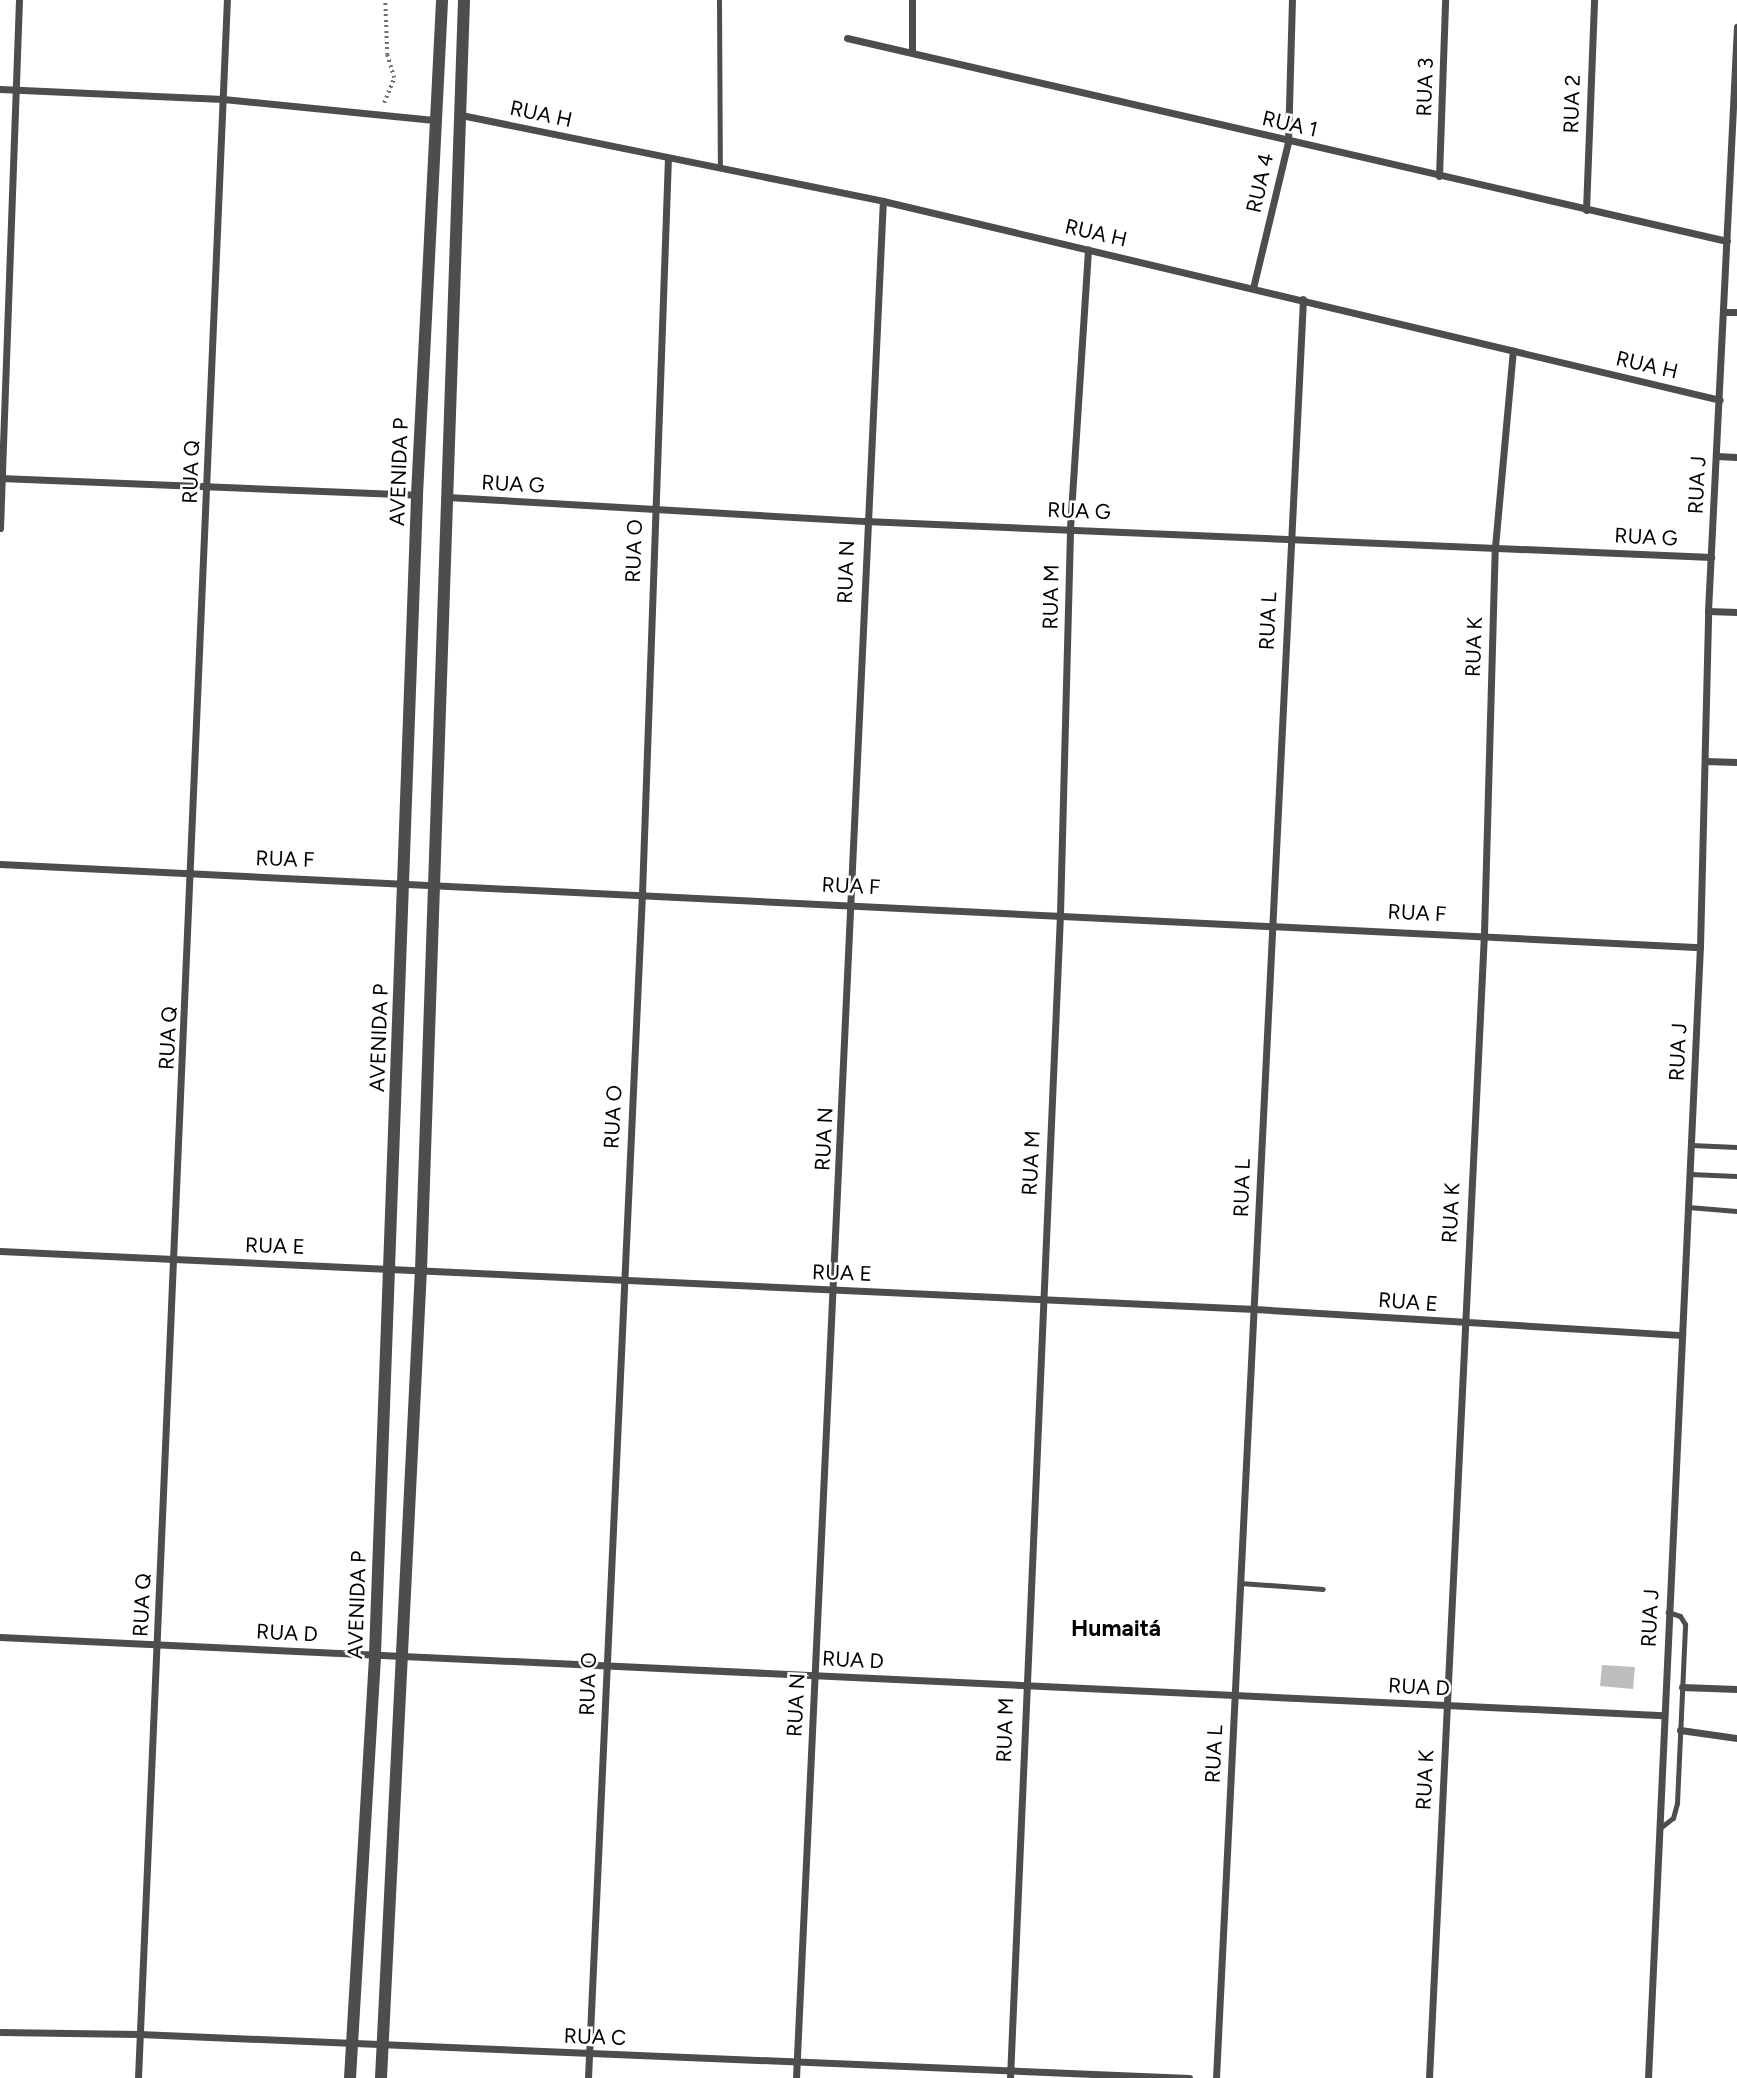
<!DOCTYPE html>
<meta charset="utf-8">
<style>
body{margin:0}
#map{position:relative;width:1737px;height:2078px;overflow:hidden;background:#fff;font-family:Figtree,sans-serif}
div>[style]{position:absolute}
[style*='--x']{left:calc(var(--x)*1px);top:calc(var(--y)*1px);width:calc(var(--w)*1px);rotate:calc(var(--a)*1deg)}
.building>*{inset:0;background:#bdbdbd}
.path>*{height:3.5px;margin-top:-1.75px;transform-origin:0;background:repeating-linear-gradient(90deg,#6f6f6f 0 2px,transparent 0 5.5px)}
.service>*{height:5px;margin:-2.5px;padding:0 2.5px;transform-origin:2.5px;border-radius:2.5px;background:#4d4d4d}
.minor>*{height:7px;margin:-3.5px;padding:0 3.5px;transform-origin:3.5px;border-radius:3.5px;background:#4d4d4d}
.tertiary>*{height:12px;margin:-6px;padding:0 6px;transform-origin:6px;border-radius:6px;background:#4d4d4d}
span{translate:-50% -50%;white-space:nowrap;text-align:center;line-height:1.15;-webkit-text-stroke:5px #fff;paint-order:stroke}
.street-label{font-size:21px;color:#000}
.neighbourhood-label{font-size:23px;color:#000;font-weight:700}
</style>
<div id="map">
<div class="building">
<i style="clip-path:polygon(1602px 1665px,1635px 1667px,1633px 1689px,1600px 1686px)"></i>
</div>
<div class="path">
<i style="--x:384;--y:103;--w:27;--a:-68"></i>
<i style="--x:394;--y:78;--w:24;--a:-107"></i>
<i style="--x:387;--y:55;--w:55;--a:-92.1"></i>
</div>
<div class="service">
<i style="--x:719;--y:0;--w:168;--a:89.7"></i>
<i style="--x:1691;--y:1145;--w:46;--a:2.5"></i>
<i style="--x:1690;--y:1174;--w:47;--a:2.4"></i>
<i style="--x:1688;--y:1207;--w:49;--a:4.7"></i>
<i style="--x:1240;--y:1583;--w:83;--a:4.1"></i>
<i style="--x:1660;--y:1828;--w:16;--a:-38"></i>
<i style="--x:1673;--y:1818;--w:16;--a:-75"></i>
<i style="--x:1677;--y:1803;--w:179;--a:-87.4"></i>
<i style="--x:1685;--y:1624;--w:9;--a:-122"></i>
<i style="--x:1680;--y:1616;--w:13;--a:-162"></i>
</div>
<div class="minor">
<i style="--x:912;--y:0;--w:52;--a:90"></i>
<i style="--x:847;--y:38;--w:903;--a:12.99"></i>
<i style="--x:0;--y:89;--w:223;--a:2.6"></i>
<i style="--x:223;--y:99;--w:212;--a:5.7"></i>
<i style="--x:461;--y:115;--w:431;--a:11.5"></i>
<i style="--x:883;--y:201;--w:860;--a:13.37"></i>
<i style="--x:1439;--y:176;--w:176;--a:-88"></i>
<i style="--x:1586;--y:210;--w:210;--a:-87.8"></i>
<i style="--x:1253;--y:288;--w:150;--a:-76.5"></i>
<i style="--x:1288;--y:142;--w:142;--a:-88.4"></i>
<i style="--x:1724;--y:312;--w:13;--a:0"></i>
<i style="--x:1716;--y:456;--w:21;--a:3"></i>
<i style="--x:0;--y:478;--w:417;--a:2.3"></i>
<i style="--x:447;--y:497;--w:419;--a:3.3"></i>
<i style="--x:865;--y:521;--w:847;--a:2.44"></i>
<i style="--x:0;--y:528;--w:528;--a:-87.94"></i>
<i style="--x:1708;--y:611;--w:29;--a:2"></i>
<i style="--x:1705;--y:761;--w:32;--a:2"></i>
<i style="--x:0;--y:864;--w:1702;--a:2.8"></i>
<i style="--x:0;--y:1251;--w:1256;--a:2.65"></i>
<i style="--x:1255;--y:1309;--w:428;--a:3.5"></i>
<i style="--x:0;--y:1637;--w:1665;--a:2.69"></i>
<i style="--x:1682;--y:1687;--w:55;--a:2.1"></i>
<i style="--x:1680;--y:1730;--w:58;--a:8"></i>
<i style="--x:0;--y:2032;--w:139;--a:0.8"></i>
<i style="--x:139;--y:2034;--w:1051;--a:2.4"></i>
<i style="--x:138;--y:2078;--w:2080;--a:-87.55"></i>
<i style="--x:588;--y:2078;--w:1185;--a:-87.39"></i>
<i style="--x:642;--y:894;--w:736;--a:-87.98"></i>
<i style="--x:796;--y:2078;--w:1879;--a:-87.35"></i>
<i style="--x:1010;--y:2078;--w:1165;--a:-87.54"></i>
<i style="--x:1060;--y:914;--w:386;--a:-88.5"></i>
<i style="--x:1070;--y:528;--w:279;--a:-86.3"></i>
<i style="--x:1216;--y:2078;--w:1781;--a:-87.2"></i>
<i style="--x:1429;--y:2078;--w:1145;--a:-87.25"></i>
<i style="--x:1484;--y:934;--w:387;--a:-88.4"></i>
<i style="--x:1495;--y:547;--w:197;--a:-84.8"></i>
<i style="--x:1648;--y:2078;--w:1132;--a:-87.37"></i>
<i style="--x:1700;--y:947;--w:336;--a:-88.6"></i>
<i style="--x:1708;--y:611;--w:585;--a:-87.16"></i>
</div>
<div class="tertiary">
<i style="--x:350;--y:2078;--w:425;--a:-86.6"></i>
<i style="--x:375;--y:1654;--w:1160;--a:-87.92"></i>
<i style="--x:417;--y:495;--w:496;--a:-87.1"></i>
<i style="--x:381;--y:2078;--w:809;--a:-87.17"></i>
<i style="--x:421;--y:1270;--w:1271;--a:-88.06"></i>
</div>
<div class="street-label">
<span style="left:1425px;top:87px;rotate:-88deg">RUA 3</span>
<span style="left:1572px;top:104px;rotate:-88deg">RUA 2</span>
<span style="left:541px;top:114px;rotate:12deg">RUA H</span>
<span style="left:1290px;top:124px;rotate:13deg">RUA 1</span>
<span style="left:1260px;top:183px;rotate:-77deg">RUA 4</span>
<span style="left:1096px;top:233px;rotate:13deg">RUA H</span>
<span style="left:1647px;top:365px;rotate:13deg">RUA H</span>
<span style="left:191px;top:472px;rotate:-88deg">RUA Q</span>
<span style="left:399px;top:472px;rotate:-88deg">AVENIDA P</span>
<span style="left:513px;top:484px;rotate:3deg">RUA G</span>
<span style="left:1697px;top:485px;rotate:-87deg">RUA J</span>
<span style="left:1079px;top:511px;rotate:2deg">RUA G</span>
<span style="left:1646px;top:537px;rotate:3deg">RUA G</span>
<span style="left:634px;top:551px;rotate:-88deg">RUA O</span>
<span style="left:846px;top:572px;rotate:-88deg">RUA N</span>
<span style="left:1051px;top:597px;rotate:-89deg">RUA M</span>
<span style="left:1268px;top:621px;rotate:-87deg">RUA L</span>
<span style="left:1474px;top:647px;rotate:-88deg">RUA K</span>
<span style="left:285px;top:859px;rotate:2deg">RUA F</span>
<span style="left:851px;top:886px;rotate:3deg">RUA F</span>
<span style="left:1417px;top:913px;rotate:3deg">RUA F</span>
<span style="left:168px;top:1038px;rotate:-87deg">RUA Q</span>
<span style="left:379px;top:1038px;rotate:-88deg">AVENIDA P</span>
<span style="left:1678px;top:1052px;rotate:-87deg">RUA J</span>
<span style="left:613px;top:1117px;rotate:-87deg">RUA O</span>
<span style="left:824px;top:1139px;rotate:-87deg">RUA N</span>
<span style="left:1031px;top:1163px;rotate:-87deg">RUA M</span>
<span style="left:1242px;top:1188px;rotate:-88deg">RUA L</span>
<span style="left:1451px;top:1213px;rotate:-87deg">RUA K</span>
<span style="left:275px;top:1246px;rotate:2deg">RUA E</span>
<span style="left:842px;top:1273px;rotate:2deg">RUA E</span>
<span style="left:1408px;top:1302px;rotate:4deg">RUA E</span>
<span style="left:142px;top:1605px;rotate:-87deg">RUA Q</span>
<span style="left:357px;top:1605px;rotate:-88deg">AVENIDA P</span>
<span style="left:1650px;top:1618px;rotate:-87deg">RUA J</span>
<span style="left:287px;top:1633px;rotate:3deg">RUA D</span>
<span style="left:853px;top:1660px;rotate:3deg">RUA D</span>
<span style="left:588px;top:1684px;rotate:-88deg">RUA O</span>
<span style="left:1419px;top:1687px;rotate:3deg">RUA D</span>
<span style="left:796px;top:1705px;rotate:-87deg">RUA N</span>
<span style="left:1005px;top:1730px;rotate:-88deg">RUA M</span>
<span style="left:1214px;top:1754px;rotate:-87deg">RUA L</span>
<span style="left:1425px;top:1780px;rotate:-87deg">RUA K</span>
<span style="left:595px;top:2037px;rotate:2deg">RUA C</span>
</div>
<div class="neighbourhood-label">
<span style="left:1116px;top:1628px">Humaitá</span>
</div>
</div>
